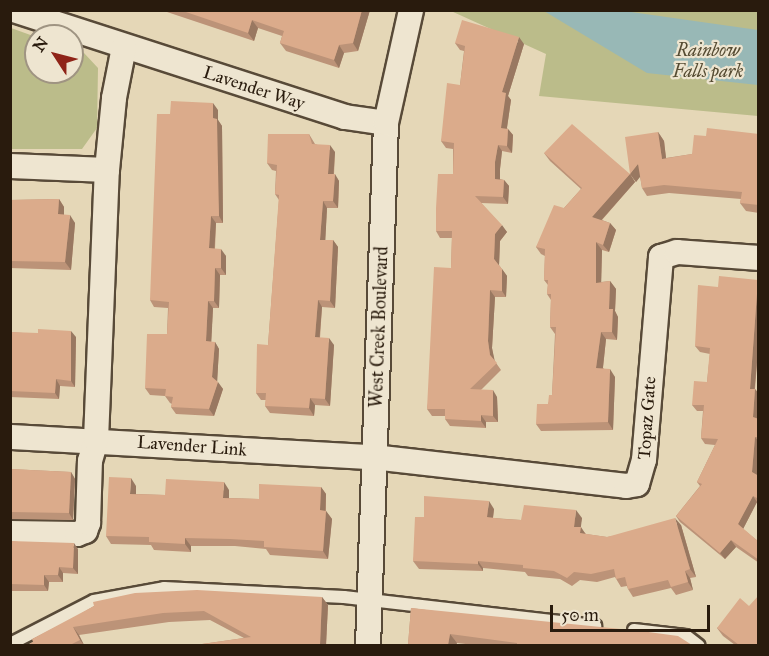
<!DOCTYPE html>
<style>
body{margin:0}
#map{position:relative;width:769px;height:656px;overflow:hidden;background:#e5d7b7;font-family:"IM FELL Great Primer",serif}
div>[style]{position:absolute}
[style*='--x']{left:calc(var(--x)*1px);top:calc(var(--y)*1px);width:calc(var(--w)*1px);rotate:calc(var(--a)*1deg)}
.green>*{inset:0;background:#bbbc8a}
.water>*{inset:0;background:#98b8b6}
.roads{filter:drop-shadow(2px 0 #584a38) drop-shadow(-2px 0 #584a38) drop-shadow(0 2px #584a38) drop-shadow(0 -2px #584a38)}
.lane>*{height:12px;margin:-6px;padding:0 6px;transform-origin:6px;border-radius:6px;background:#eee5d0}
.street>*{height:24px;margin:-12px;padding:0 12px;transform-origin:12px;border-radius:12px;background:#eee5d0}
.wall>*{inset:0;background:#bc9378}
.shaded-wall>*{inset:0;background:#997861}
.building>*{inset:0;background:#dbab8b}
span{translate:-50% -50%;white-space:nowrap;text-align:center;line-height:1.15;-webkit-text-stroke:4.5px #eee5d0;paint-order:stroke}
.park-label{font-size:18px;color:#554b32;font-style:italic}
.street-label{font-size:18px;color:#291b0d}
.frame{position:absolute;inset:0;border:12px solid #291b0d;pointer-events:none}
.north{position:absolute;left:24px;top:24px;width:60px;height:60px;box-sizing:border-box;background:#eee5d0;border:2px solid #9f9482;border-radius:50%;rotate:306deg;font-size:16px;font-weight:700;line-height:24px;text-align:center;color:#291b0d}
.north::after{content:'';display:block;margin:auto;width:21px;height:27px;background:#8f2418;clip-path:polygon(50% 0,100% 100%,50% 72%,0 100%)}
.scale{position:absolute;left:550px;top:605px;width:160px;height:27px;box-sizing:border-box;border:3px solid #291b0d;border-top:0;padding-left:8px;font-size:18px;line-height:21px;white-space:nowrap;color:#291b0d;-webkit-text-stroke:4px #eee5d0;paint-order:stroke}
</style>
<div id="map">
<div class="green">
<i style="clip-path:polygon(451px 11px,758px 11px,758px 116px,539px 96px,546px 54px)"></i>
<i style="clip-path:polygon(11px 28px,36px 37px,36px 72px,72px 72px,72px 49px,84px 53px,98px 68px,97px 128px,82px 149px,11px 149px)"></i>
</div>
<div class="water">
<i style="clip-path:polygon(544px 11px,624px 11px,758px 30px,758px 85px,647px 73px)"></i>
</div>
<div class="roads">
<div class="lane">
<i style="--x:634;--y:630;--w:52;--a:6.6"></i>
<i style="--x:686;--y:636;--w:16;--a:38"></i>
<i style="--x:10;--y:644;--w:94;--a:-27.1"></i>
<i style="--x:94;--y:601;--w:71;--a:-10.5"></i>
<i style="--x:164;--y:588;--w:180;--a:2.9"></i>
<i style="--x:344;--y:597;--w:253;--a:6.6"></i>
</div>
<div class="street">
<i style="--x:14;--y:10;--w:348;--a:17.9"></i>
<i style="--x:345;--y:117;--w:41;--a:8.3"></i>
<i style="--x:10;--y:166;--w:97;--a:2.4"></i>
<i style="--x:10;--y:437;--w:364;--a:3.2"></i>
<i style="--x:373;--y:457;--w:255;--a:6.5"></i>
<i style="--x:626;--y:486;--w:11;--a:-10"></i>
<i style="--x:637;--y:484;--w:25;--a:-74"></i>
<i style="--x:644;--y:460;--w:204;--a:-85.2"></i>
<i style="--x:661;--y:257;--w:17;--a:-17"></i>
<i style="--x:677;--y:252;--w:81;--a:4.2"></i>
<i style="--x:10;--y:533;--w:67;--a:0.9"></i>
<i style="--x:77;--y:534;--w:9;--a:-21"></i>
<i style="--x:85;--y:531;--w:9;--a:-69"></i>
<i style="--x:88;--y:523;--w:62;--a:-88.2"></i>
<i style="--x:90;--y:461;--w:22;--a:-74"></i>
<i style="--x:96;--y:440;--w:270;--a:-87.7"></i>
<i style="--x:107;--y:170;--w:72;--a:-84.4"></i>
<i style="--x:114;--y:98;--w:52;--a:-78.9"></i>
<i style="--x:368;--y:646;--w:523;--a:-88.03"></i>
<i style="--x:386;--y:123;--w:116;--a:-77.5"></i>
</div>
</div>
<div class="wall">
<i style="clip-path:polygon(161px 10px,370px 10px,358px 51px,344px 53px,339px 68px,286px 51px,280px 43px,282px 36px,258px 28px,254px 41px)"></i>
<i style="clip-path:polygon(455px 43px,524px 44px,508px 96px,511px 100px,507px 128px,513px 135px,512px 153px,502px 151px,500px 169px,500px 179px,504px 180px,509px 186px,508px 204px,481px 203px,507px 232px,500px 241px,499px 265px,507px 276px,506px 297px,495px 297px,492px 348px,494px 360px,501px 370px,481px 390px,497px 397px,498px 422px,486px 422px,486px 428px,450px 426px,445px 419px,445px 416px,432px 416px,427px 409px,451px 268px,452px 238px,440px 238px,436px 231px,453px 174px,453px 149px,446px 148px,441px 141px,460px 85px,464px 51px,460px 50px)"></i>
<i style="clip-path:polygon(218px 110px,218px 120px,222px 126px,223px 223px,216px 223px,215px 249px,226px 256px,226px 275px,220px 275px,219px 308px,213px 308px,211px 342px,215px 342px,219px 349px,217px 382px,223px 389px,214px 416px,176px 414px,171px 407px,172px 404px,170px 403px,165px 396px,150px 395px,145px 388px,167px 334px,168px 308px,154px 307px,150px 300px)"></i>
<i style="clip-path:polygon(658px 132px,664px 141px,666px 158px,692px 154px,706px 136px,759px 134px,759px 213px,746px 211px,740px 203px,741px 199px,669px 193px,647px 196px,642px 188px,640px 176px,636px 182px,630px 174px)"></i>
<i style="clip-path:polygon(309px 134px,315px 144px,335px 152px,334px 174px,339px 181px,338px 208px,327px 208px,325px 240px,333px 240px,338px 247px,335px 308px,322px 307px,320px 338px,334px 345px,330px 406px,315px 405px,314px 416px,270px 413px,265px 406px,266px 400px,261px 400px,256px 393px,268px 345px,279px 200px,275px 194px,276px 171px,272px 170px,267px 163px)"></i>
<i style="clip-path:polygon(544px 153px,630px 174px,635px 182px,602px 220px,610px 223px,616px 230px,609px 252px,602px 250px,601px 282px,610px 281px,616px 289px,615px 311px,618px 317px,617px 340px,606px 339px,603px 368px,615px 377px,613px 430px,541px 431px,536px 424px,548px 404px,552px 395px,555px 334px,550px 327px,551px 300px,547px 294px,548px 285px,544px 280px,545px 256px,541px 254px,536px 247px,564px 208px,581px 189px,550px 161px)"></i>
<i style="clip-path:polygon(59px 199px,64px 207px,64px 215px,75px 223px,71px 270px,10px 268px,10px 200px)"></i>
<i style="clip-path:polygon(758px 280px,759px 340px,755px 389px,759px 394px,759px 457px,757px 475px,759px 476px,759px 503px,757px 502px,743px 529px,759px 542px,759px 563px,736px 547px,725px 559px,680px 522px,676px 516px,700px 486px,697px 482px,715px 445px,705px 444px,701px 438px,703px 411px,697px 411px,692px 405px,707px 382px,710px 354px,700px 352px,695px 346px,718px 287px)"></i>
<i style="clip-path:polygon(10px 332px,76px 337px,75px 387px,60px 386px,59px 399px,10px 397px)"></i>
<i style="clip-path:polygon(10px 469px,71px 472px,75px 479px,73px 520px,10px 519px)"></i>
<i style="clip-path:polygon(136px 486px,136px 494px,165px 495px,229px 490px,229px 498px,259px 499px,321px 487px,326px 494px,326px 511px,332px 519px,328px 559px,270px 555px,266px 549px,235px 546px,191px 546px,191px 552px,154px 550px,151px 545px,111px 544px,106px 536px)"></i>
<i style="clip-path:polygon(494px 509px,493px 518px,521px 520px,582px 518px,580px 527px,586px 534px,607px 537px,681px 525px,696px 577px,690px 578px,693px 590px,676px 595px,671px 588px,633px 597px,628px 589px,627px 586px,621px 587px,615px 577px,597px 582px,580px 580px,572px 586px,560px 579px,528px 576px,525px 572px,483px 568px,483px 571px,419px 569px,413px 561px,424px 517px)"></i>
<i style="clip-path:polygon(10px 541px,78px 549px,78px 574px,63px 573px,63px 582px,49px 582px,48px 591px,10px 591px)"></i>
<i style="clip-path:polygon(322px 597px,328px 605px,326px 645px,195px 645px,244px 638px,210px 620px,169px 622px,79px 635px,84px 645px,28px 645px,94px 606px)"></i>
<i style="clip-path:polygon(749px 606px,759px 645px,735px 645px,723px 636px,717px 628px)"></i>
<i style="clip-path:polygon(411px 608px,693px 645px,474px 645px,457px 643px,456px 645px,408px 645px)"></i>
</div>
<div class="shaded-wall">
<i style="clip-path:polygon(362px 10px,370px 10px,358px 51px,353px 43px)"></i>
<i style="clip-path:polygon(252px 20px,258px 28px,254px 41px,248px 33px)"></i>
<i style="clip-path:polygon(519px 37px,524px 44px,508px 96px,511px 100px,506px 134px,501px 128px,502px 92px)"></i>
<i style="clip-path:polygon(339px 45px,344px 53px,339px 68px,334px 60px)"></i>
<i style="clip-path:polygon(213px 103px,218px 110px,218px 120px,222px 126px,223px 223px,219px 216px,213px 118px)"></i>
<i style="clip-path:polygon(508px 129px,513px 135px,512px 153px,507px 146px)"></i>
<i style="clip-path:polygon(658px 132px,664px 141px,667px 167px,662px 159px)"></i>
<i style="clip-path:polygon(330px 145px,335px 152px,333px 181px,328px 174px)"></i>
<i style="clip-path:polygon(498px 145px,502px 151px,500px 169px,500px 186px,495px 179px,495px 162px)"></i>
<i style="clip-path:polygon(638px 164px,644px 172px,636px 182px,630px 174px)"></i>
<i style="clip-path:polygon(335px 174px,339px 181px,338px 208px,333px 201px)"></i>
<i style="clip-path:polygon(630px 174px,635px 182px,597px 225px,592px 217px)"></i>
<i style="clip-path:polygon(504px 180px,509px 186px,508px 204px,503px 197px)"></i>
<i style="clip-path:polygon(59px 199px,64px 207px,64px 222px,58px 214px)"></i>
<i style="clip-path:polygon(323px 201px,327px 208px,325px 247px,320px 240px)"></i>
<i style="clip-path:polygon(70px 215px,75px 223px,71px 270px,65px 262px)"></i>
<i style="clip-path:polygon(211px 216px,216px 223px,214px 255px,209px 248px)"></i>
<i style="clip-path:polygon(610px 223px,616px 230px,609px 252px,603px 245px)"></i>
<i style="clip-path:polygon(502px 225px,507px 232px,500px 241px,499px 266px,494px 259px,495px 234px)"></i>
<i style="clip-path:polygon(333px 240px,338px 247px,335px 308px,330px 301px)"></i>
<i style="clip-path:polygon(596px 242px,602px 250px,601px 290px,596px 283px)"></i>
<i style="clip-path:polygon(221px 249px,226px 256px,226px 275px,221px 268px)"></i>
<i style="clip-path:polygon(215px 268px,220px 275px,219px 308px,214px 301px)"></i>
<i style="clip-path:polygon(502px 269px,507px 276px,506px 297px,502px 291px)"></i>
<i style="clip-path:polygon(758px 280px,759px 340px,754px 395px,750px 389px)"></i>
<i style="clip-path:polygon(610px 281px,616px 289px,615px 311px,618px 317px,617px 340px,612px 332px,609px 309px)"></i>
<i style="clip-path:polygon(490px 290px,495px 297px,492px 348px,495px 362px,490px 355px,488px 341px)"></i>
<i style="clip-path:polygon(318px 300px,322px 307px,319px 344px,315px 337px)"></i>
<i style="clip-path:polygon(208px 301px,213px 308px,211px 348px,206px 341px)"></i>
<i style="clip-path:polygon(71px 331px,76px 337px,75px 387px,71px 381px)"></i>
<i style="clip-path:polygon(601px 332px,606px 339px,602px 376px,596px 368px)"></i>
<i style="clip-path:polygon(329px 338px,334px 345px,330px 406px,325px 399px)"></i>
<i style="clip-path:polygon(215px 342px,219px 349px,217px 384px,212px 377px)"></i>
<i style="clip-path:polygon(610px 369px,615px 377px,613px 430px,608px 422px)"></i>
<i style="clip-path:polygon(56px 379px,60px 386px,59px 399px,55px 393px)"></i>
<i style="clip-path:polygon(218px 382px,223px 389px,214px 416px,209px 409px)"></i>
<i style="clip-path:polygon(755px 389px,759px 394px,758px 424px,753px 417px)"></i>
<i style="clip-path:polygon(493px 390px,497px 397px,498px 422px,493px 416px)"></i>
<i style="clip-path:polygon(310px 398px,315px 405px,314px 416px,309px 408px)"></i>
<i style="clip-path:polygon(481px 415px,486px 422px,486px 428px,481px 421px)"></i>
<i style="clip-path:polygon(755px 437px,759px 442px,759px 457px,757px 478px,752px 472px)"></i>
<i style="clip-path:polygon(71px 472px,75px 479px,73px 520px,69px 513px)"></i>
<i style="clip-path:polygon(131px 478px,136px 486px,136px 502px,130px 494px)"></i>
<i style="clip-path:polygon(224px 482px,229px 490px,229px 506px,223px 498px)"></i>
<i style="clip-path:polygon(321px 487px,326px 494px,325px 518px,320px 510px)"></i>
<i style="clip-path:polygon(753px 496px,757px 502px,742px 531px,738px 524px)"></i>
<i style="clip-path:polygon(489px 501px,494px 509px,492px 525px,487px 517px)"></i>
<i style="clip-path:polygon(576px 510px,582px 518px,580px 534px,574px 527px)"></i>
<i style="clip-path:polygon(326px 511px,332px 519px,328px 559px,323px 551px)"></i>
<i style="clip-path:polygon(675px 518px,681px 525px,696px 577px,690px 569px)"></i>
<i style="clip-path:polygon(581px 527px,586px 535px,580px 533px)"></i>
<i style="clip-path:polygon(185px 538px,191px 546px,191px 552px,185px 544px)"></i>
<i style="clip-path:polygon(731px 540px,736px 547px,725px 559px,720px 553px)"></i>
<i style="clip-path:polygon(74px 543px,78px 549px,78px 574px,73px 568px)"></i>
<i style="clip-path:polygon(478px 561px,483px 568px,483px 571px,478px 564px)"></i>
<i style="clip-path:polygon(59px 567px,63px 573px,63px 582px,58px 575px)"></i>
<i style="clip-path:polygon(685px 571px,690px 578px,693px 590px,688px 582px)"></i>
<i style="clip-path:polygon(44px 575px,49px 582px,48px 591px,44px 585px)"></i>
<i style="clip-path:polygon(322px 597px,328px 605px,326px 645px,320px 645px)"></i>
<i style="clip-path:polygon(73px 627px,79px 635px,84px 645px,80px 640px)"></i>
<i style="clip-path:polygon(450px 634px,457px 643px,456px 645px,448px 645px)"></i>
</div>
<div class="building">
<i style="clip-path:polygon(180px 10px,362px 10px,353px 43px,339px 45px,334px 60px,280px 43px,284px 31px,252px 20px,248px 33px)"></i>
<i style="clip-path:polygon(462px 20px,519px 37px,502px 92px,506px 93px,501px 128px,508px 129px,507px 146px,498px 145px,495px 162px,495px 179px,504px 180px,503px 197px,475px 196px,502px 225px,495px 234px,494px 259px,502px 269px,502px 291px,490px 290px,488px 341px,490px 355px,497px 363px,470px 389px,493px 390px,493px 416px,481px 415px,481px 421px,445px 419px,445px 409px,427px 409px,434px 267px,451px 268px,452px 231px,436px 231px,436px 208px,438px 174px,453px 174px,454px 143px,441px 141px,447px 83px,460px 85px,465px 46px,455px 43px)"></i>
<i style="clip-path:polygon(171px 101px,213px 103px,213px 118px,217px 119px,219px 216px,211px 216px,209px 248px,221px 249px,221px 268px,215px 268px,214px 301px,208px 301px,206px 341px,215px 342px,212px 377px,218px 382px,209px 409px,171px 407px,173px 397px,165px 396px,166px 389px,145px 388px,147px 334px,167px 334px,169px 302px,150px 300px,157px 114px,170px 114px)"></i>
<i style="clip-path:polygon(572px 124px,630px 174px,592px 217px,610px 223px,603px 245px,596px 242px,596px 283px,610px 281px,609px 309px,613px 309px,612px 332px,601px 332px,596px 368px,610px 369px,608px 422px,536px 424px,537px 404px,548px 404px,549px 395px,552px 395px,556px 327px,550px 327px,551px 294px,547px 294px,548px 280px,544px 280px,545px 249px,536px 247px,554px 205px,564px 208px,582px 188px,544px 153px)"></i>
<i style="clip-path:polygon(707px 128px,759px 134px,759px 205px,740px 203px,742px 192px,664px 185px,642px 188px,638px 164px,630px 174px,625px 137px,658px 132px,662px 159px,692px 154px,694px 135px,706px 136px)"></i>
<i style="clip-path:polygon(268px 134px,309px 134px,312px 144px,330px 145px,328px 174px,335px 174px,333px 201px,323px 201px,320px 240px,333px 240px,330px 301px,318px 300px,315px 337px,329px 338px,325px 399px,310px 398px,309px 408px,265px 406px,266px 393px,256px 393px,257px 344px,268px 345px,279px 195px,275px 194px,277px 165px,267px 163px)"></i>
<i style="clip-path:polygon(59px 199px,58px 214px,70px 215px,65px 262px,10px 261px,10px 200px)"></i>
<i style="clip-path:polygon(719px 276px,758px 280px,750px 389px,755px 389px,753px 417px,759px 419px,759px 437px,755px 437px,752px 472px,759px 476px,759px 499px,753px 496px,738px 524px,759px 542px,759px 560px,731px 540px,720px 553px,676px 516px,702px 484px,697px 482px,718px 439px,701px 438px,704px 405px,692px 405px,694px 381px,707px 382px,710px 348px,695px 346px,698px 285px,718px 287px)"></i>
<i style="clip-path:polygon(38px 329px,71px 331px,71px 381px,56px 379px,55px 393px,10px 391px,10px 332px,38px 333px)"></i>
<i style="clip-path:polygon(10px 469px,71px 472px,69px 513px,10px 512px)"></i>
<i style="clip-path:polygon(109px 477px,131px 478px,130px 494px,165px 495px,166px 479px,224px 482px,223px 498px,259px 499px,259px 484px,321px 487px,320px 510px,326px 511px,323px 551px,264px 547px,264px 541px,230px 539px,185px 538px,185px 544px,149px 542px,149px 537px,106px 536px)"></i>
<i style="clip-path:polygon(424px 496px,489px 501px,487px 517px,503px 519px,521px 520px,524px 505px,576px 510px,574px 527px,581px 527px,580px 533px,607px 537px,675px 518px,690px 569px,685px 571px,688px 582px,671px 587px,668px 580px,628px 589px,625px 577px,616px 579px,614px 569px,591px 574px,574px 572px,567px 578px,554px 571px,523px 568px,523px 565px,478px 561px,478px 564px,413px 561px,415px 517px,424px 517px)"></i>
<i style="clip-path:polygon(10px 541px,74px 543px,73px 568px,59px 567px,58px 575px,44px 575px,44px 585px,10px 584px)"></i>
<i style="clip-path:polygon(197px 590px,322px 597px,320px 645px,195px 645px,251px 637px,204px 611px,163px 613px,73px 627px,80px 640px,70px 645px,28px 645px,33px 642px,32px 639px,94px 606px,93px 602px,135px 593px)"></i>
<i style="clip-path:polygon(759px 595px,759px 645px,739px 645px,717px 628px,740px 598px,749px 606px)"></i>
<i style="clip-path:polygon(411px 608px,641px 631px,678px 636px,692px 645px,517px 645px,517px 643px,450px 634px,448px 645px,408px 645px)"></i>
</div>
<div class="park-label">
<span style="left:708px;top:61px">Rainbow<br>Falls park</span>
</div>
<div class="street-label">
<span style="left:254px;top:88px;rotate:18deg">Lavender Way</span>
<span style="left:379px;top:327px;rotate:-88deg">West Creek Boulevard</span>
<span style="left:647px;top:418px;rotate:-86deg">Topaz Gate</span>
<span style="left:192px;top:446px;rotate:4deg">Lavender Link</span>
</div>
<div class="frame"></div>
<div class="north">N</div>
<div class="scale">50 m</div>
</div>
